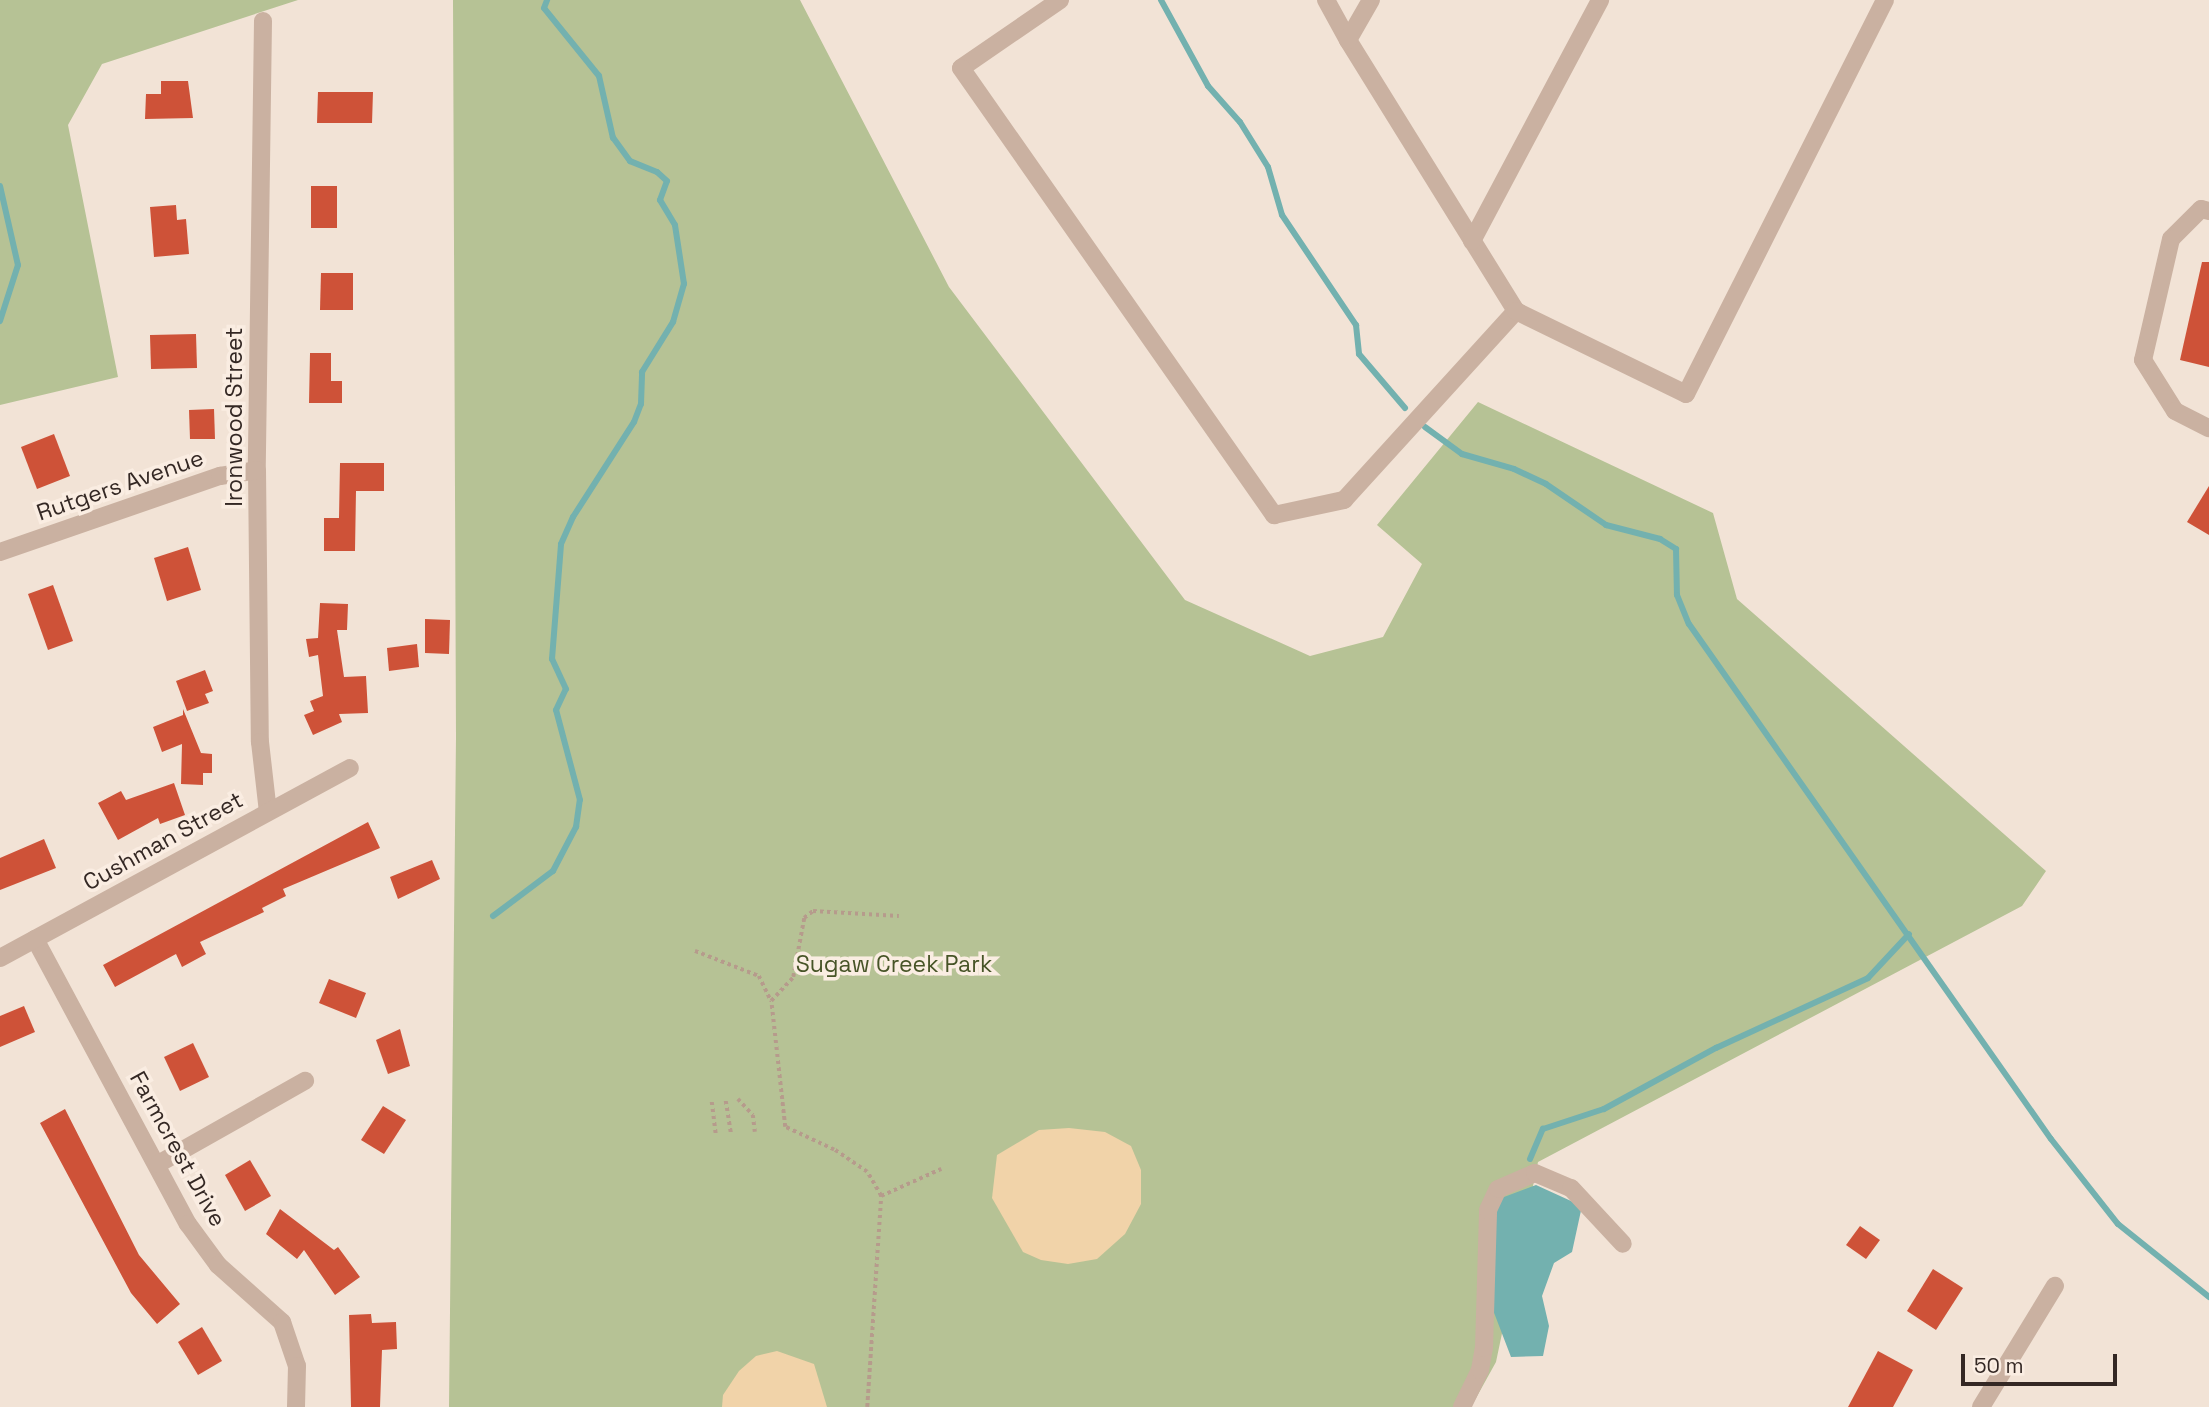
<!DOCTYPE html>
<style>
body{margin:0}
#map{position:relative;width:2209px;height:1407px;overflow:hidden;background:#f2e3d6;font-family:"Space Grotesk",sans-serif}
div>[style]{position:absolute}
[style*='--x']{left:calc(var(--x)*1px);top:calc(var(--y)*1px);width:calc(var(--w)*1px);rotate:calc(var(--a)*1deg)}
.green>*{inset:0;background:#b6c295}
.sand>*{inset:0;background:#f1d3a9}
.water>*{inset:0;background:#73b1af}
.stream>*{height:6px;margin:-3px;padding:0 3px;transform-origin:3px;border-radius:3px;background:#73b1af}
.building>*{inset:0;background:#ce5238}
.path>*{height:3.5px;margin-top:-1.75px;transform-origin:0;background:repeating-linear-gradient(90deg,#b69b8c 0 3.5px,transparent 0 7px)}
.minor>*{height:18px;margin:-9px;padding:0 9px;transform-origin:9px;border-radius:9px;background:#cab1a1}
span{translate:-50% -50%;white-space:nowrap;text-align:center;line-height:1.15;-webkit-text-stroke:7px #faede2;paint-order:stroke}
.street-label{font-size:23px;color:#342824}
.park-label{font-size:23px;color:#475427}
.scale{position:absolute;left:1961px;top:1354px;width:156px;height:32px;box-sizing:border-box;border:4px solid #342824;border-top:0;padding-left:9px;font-size:21px;line-height:24px;white-space:nowrap;color:#342824;-webkit-text-stroke:5px #faede2;paint-order:stroke}
</style>
<div id="map">
<div class="green">
<i style="clip-path:polygon(0 0,298px 0,102px 64px,68px 125px,118px 377px,0 405px)"></i>
<i style="clip-path:polygon(453px 0,800px 0,949px 287px,1185px 600px,1310px 656px,1383px 637px,1422px 564px,1377px 525px,1478px 402px,1713px 513px,1737px 599px,2046px 871px,2022px 906px,1538px 1162px,1496px 1362px,1471px 1407px,449px 1407px,456px 737px)"></i>
</div>
<div class="sand">
<i style="clip-path:polygon(1069px 1128px,1105px 1132px,1131px 1146px,1141px 1170px,1141px 1204px,1125px 1234px,1097px 1259px,1068px 1264px,1041px 1260px,1023px 1252px,992px 1198px,997px 1155px,1039px 1130px)"></i>
<i style="clip-path:polygon(777px 1351px,814px 1364px,827px 1407px,722px 1407px,723px 1395px,739px 1371px,756px 1356px)"></i>
</div>
<div class="water">
<i style="clip-path:polygon(1536px 1185px,1582px 1206px,1572px 1252px,1554px 1263px,1542px 1296px,1549px 1326px,1543px 1356px,1511px 1357px,1488px 1297px,1496px 1200px)"></i>
</div>
<div class="stream">
<i style="--x:1161;--y:0;--w:98;--a:61.3"></i>
<i style="--x:1208;--y:86;--w:48;--a:48.4"></i>
<i style="--x:1240;--y:122;--w:53;--a:58.1"></i>
<i style="--x:1268;--y:167;--w:50;--a:73.7"></i>
<i style="--x:1282;--y:215;--w:133;--a:56.1"></i>
<i style="--x:1356;--y:325;--w:29;--a:84"></i>
<i style="--x:1359;--y:354;--w:71;--a:49.6"></i>
<i style="--x:0;--y:186;--w:81;--a:77.2"></i>
<i style="--x:18;--y:265;--w:59;--a:107.8"></i>
<i style="--x:1425;--y:427;--w:46;--a:36.1"></i>
<i style="--x:1462;--y:454;--w:54;--a:16.1"></i>
<i style="--x:1514;--y:469;--w:35;--a:25"></i>
<i style="--x:1546;--y:484;--w:73;--a:34.3"></i>
<i style="--x:1606;--y:525;--w:56;--a:14.5"></i>
<i style="--x:1660;--y:539;--w:19;--a:32"></i>
<i style="--x:1676;--y:549;--w:46;--a:88.8"></i>
<i style="--x:1677;--y:595;--w:31;--a:68"></i>
<i style="--x:1689;--y:624;--w:629;--a:54.9"></i>
<i style="--x:2051;--y:1139;--w:108;--a:51.8"></i>
<i style="--x:2118;--y:1224;--w:117;--a:38.7"></i>
<i style="--x:493;--y:916;--w:75;--a:-36.9"></i>
<i style="--x:553;--y:871;--w:50;--a:-62.4"></i>
<i style="--x:576;--y:827;--w:27;--a:-82"></i>
<i style="--x:580;--y:800;--w:93;--a:-104.9"></i>
<i style="--x:556;--y:710;--w:23;--a:-65"></i>
<i style="--x:566;--y:689;--w:33;--a:-115"></i>
<i style="--x:552;--y:659;--w:115;--a:-85.5"></i>
<i style="--x:561;--y:544;--w:30;--a:-66"></i>
<i style="--x:573;--y:517;--w:113;--a:-57.3"></i>
<i style="--x:634;--y:422;--w:19;--a:-69"></i>
<i style="--x:641;--y:404;--w:32;--a:-88"></i>
<i style="--x:642;--y:372;--w:59;--a:-58.2"></i>
<i style="--x:673;--y:322;--w:40;--a:-74"></i>
<i style="--x:684;--y:284;--w:60;--a:-98.7"></i>
<i style="--x:675;--y:225;--w:29;--a:-121"></i>
<i style="--x:660;--y:200;--w:20;--a:-70"></i>
<i style="--x:667;--y:181;--w:13;--a:-138"></i>
<i style="--x:657;--y:172;--w:29;--a:-158"></i>
<i style="--x:630;--y:161;--w:29;--a:-126"></i>
<i style="--x:613;--y:138;--w:64;--a:-102.7"></i>
<i style="--x:599;--y:76;--w:87;--a:-129"></i>
<i style="--x:544;--y:8;--w:9;--a:-69"></i>
<i style="--x:1530;--y:1159;--w:33;--a:-67"></i>
<i style="--x:1543;--y:1129;--w:64;--a:-18.2"></i>
<i style="--x:1604;--y:1109;--w:128;--a:-28.6"></i>
<i style="--x:1716;--y:1048;--w:167;--a:-24.7"></i>
<i style="--x:1868;--y:978;--w:60;--a:-47"></i>
</div>
<div class="building">
<i style="clip-path:polygon(161px 81px,188px 81px,193px 118px,145px 119px,146px 94px,161px 94px)"></i>
<i style="clip-path:polygon(318px 92px,373px 92px,372px 123px,317px 123px)"></i>
<i style="clip-path:polygon(311px 186px,337px 186px,337px 228px,311px 228px)"></i>
<i style="clip-path:polygon(176px 205px,177px 220px,186px 219px,189px 254px,154px 257px,150px 207px)"></i>
<i style="clip-path:polygon(2202px 262px,2209px 262px,2209px 367px,2180px 360px)"></i>
<i style="clip-path:polygon(321px 273px,353px 273px,353px 310px,320px 310px)"></i>
<i style="clip-path:polygon(196px 334px,197px 368px,151px 369px,150px 335px)"></i>
<i style="clip-path:polygon(310px 353px,331px 353px,331px 381px,342px 381px,342px 403px,309px 403px)"></i>
<i style="clip-path:polygon(214px 409px,215px 439px,190px 439px,189px 410px)"></i>
<i style="clip-path:polygon(54px 434px,70px 476px,37px 489px,21px 447px)"></i>
<i style="clip-path:polygon(340px 463px,384px 463px,384px 491px,356px 491px,355px 551px,324px 551px,324px 518px,339px 518px)"></i>
<i style="clip-path:polygon(2209px 486px,2209px 535px,2187px 522px)"></i>
<i style="clip-path:polygon(188px 547px,201px 590px,167px 601px,154px 558px)"></i>
<i style="clip-path:polygon(53px 585px,73px 641px,48px 650px,28px 594px)"></i>
<i style="clip-path:polygon(320px 603px,348px 604px,347px 630px,337px 630px,344px 677px,366px 676px,368px 713px,339px 714px,342px 722px,313px 735px,304px 715px,314px 711px,310px 701px,323px 696px,318px 655px,309px 657px,306px 639px,318px 638px)"></i>
<i style="clip-path:polygon(425px 619px,450px 620px,449px 654px,425px 653px)"></i>
<i style="clip-path:polygon(417px 644px,419px 667px,389px 671px,387px 648px)"></i>
<i style="clip-path:polygon(205px 670px,213px 691px,205px 694px,209px 703px,187px 711px,176px 681px)"></i>
<i style="clip-path:polygon(183px 709px,201px 753px,212px 754px,212px 773px,203px 773px,203px 785px,181px 784px,182px 744px,162px 752px,153px 727px,183px 715px)"></i>
<i style="clip-path:polygon(174px 783px,185px 815px,160px 824px,158px 818px,118px 840px,98px 803px,121px 791px,126px 800px)"></i>
<i style="clip-path:polygon(368px 822px,380px 848px,283px 889px,286px 896px,262px 908px,264px 912px,200px 942px,206px 954px,182px 967px,176px 954px,115px 987px,103px 965px)"></i>
<i style="clip-path:polygon(44px 839px,56px 868px,0 890px,0 858px)"></i>
<i style="clip-path:polygon(432px 860px,440px 879px,398px 899px,390px 877px)"></i>
<i style="clip-path:polygon(329px 979px,366px 993px,356px 1018px,319px 1003px)"></i>
<i style="clip-path:polygon(24px 1006px,35px 1032px,0 1047px,0 1016px)"></i>
<i style="clip-path:polygon(400px 1029px,410px 1066px,388px 1074px,376px 1040px)"></i>
<i style="clip-path:polygon(193px 1043px,209px 1077px,180px 1091px,164px 1057px)"></i>
<i style="clip-path:polygon(383px 1106px,406px 1120px,384px 1154px,361px 1140px)"></i>
<i style="clip-path:polygon(65px 1109px,139px 1255px,180px 1304px,157px 1324px,131px 1293px,40px 1123px)"></i>
<i style="clip-path:polygon(250px 1160px,271px 1196px,245px 1211px,225px 1175px)"></i>
<i style="clip-path:polygon(280px 1209px,334px 1250px,338px 1247px,360px 1277px,335px 1295px,304px 1250px,297px 1259px,266px 1234px)"></i>
<i style="clip-path:polygon(1860px 1226px,1880px 1240px,1866px 1259px,1846px 1245px)"></i>
<i style="clip-path:polygon(1933px 1269px,1963px 1288px,1936px 1330px,1907px 1311px)"></i>
<i style="clip-path:polygon(371px 1314px,372px 1323px,396px 1322px,397px 1349px,382px 1350px,380px 1407px,351px 1407px,349px 1315px)"></i>
<i style="clip-path:polygon(202px 1327px,222px 1361px,198px 1375px,178px 1342px)"></i>
<i style="clip-path:polygon(1878px 1351px,1913px 1370px,1893px 1407px,1848px 1407px)"></i>
</div>
<div class="path">
<i style="--x:695;--y:951;--w:69;--a:21.3"></i>
<i style="--x:759;--y:976;--w:28;--a:64"></i>
<i style="--x:738;--y:1099;--w:22;--a:47"></i>
<i style="--x:753;--y:1115;--w:17;--a:83"></i>
<i style="--x:726;--y:1101;--w:33;--a:81"></i>
<i style="--x:712;--y:1102;--w:34;--a:83"></i>
<i style="--x:881;--y:1196;--w:66;--a:-24.2"></i>
<i style="--x:867;--y:1407;--w:211;--a:-86.2"></i>
<i style="--x:881;--y:1196;--w:28;--a:-120"></i>
<i style="--x:867;--y:1172;--w:40;--a:-146"></i>
<i style="--x:834;--y:1150;--w:54;--a:-154.9"></i>
<i style="--x:785;--y:1127;--w:127;--a:-96.3"></i>
<i style="--x:771;--y:1001;--w:33;--a:-47"></i>
<i style="--x:793;--y:977;--w:60;--a:-79.4"></i>
<i style="--x:804;--y:918;--w:11;--a:-38"></i>
<i style="--x:813;--y:911;--w:86;--a:3.3"></i>
</div>
<div class="minor">
<i style="--x:1060;--y:0;--w:120;--a:145.5"></i>
<i style="--x:961;--y:68;--w:546;--a:55"></i>
<i style="--x:1274;--y:515;--w:72;--a:-12.1"></i>
<i style="--x:1344;--y:500;--w:256;--a:-47.7"></i>
<i style="--x:1516;--y:311;--w:319;--a:-121.8"></i>
<i style="--x:1326;--y:0;--w:46;--a:61.2"></i>
<i style="--x:1348;--y:40;--w:46;--a:-60.1"></i>
<i style="--x:263;--y:21;--w:449;--a:90.8"></i>
<i style="--x:257;--y:470;--w:272;--a:89.4"></i>
<i style="--x:260;--y:742;--w:70;--a:83.5"></i>
<i style="--x:2209;--y:211;--w:8;--a:-166"></i>
<i style="--x:2201;--y:209;--w:42;--a:135"></i>
<i style="--x:2171;--y:239;--w:124;--a:103"></i>
<i style="--x:2143;--y:360;--w:60;--a:57.9"></i>
<i style="--x:2175;--y:411;--w:38;--a:27"></i>
<i style="--x:1472;--y:241;--w:273;--a:-62"></i>
<i style="--x:1516;--y:311;--w:189;--a:26"></i>
<i style="--x:1686;--y:394;--w:441;--a:-63.2"></i>
<i style="--x:0;--y:552;--w:233;--a:-19.1"></i>
<i style="--x:220;--y:476;--w:37;--a:-9"></i>
<i style="--x:35;--y:939;--w:323;--a:61.8"></i>
<i style="--x:188;--y:1224;--w:51;--a:53.8"></i>
<i style="--x:218;--y:1265;--w:86;--a:41.7"></i>
<i style="--x:282;--y:1322;--w:46;--a:71.2"></i>
<i style="--x:297;--y:1366;--w:41;--a:91.4"></i>
<i style="--x:0;--y:958;--w:398;--a:-28.5"></i>
<i style="--x:158;--y:1164;--w:169;--a:-29.5"></i>
<i style="--x:1462;--y:1407;--w:41;--a:-64.1"></i>
<i style="--x:1480;--y:1370;--w:22;--a:-80"></i>
<i style="--x:1484;--y:1348;--w:138;--a:-88.3"></i>
<i style="--x:1488;--y:1210;--w:23;--a:-65"></i>
<i style="--x:1498;--y:1189;--w:40;--a:-23.4"></i>
<i style="--x:1535;--y:1173;--w:39;--a:23"></i>
<i style="--x:1571;--y:1188;--w:76;--a:47.1"></i>
<i style="--x:1981;--y:1407;--w:142;--a:-58.6"></i>
</div>
<div class="street-label">
<span style="left:234px;top:417px;rotate:-90deg">Ironwood Street</span>
<span style="left:120px;top:485px;rotate:-19deg">Rutgers Avenue</span>
<span style="left:163px;top:841px;rotate:-29deg">Cushman Street</span>
<span style="left:178px;top:1149px;rotate:61deg">Farmcrest Drive</span>
</div>
<div class="park-label">
<span style="left:894px;top:964px">Sugaw Creek Park</span>
</div>
<div class="scale">50 m</div>
</div>
